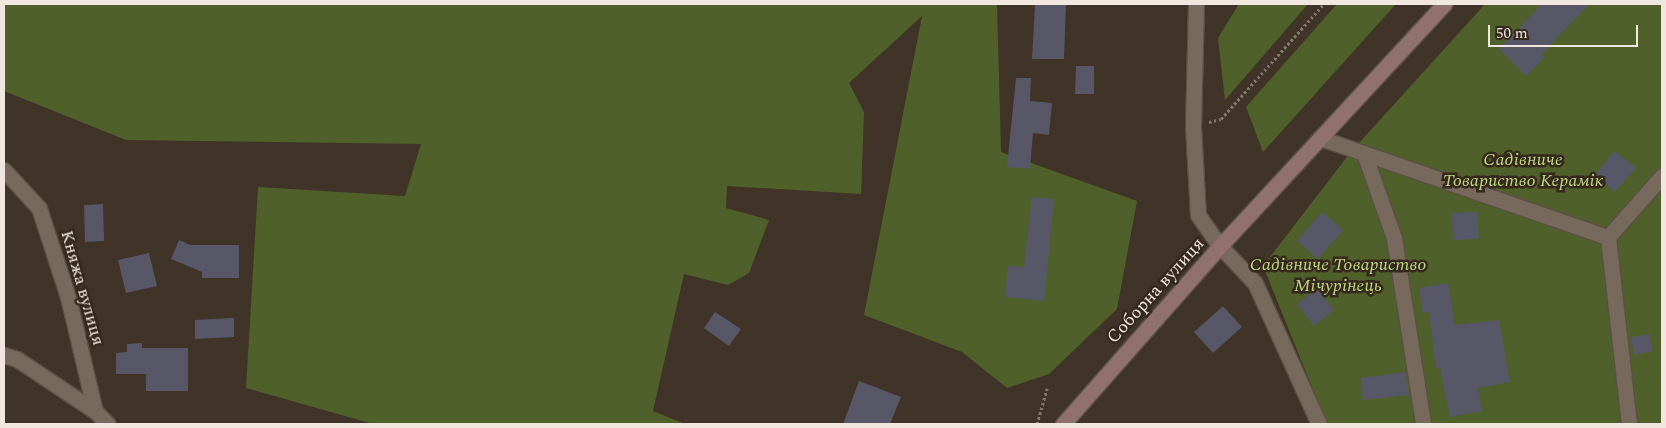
<!DOCTYPE html>
<meta charset="utf-8">
<style>
body{margin:0}
#map{position:relative;width:1666px;height:428px;overflow:hidden;background:#403327;font-family:Spectral,serif}
div>[style]{position:absolute}
[style*='--x']{left:calc(var(--x)*1px);top:calc(var(--y)*1px);width:calc(var(--w)*1px);rotate:calc(var(--a)*1deg)}
.green>*{inset:0;background:#50602a}
.building>*{inset:0;background:#575768}
.path>*{height:3px;margin-top:-1.5px;transform-origin:0;background:repeating-linear-gradient(90deg,#83786d 0 2.5px,transparent 0 5px)}
.roads{filter:drop-shadow(1px 0 #5b5045) drop-shadow(-1px 0 #5b5045) drop-shadow(0 1px #5b5045) drop-shadow(0 -1px #5b5045)}
.minor>*{height:15px;margin:-7.5px;padding:0 7.5px;transform-origin:7.5px;border-radius:7.5px;background:#77695c}
.secondary>*{height:15px;margin:-7.5px;padding:0 7.5px;transform-origin:7.5px;border-radius:7.5px;background:#91716d}
span{translate:-50% -50%;white-space:nowrap;text-align:center;line-height:1.15;-webkit-text-stroke:5px #35291d;paint-order:stroke}
.park-label{font-size:18px;color:#bcd780;font-style:italic}
.street-label{font-size:18px;color:#f0e8e0}
.frame{position:absolute;inset:0;border:5px solid #f0e8e0;pointer-events:none}
.scale{position:absolute;left:1488px;top:25px;width:150px;height:22px;box-sizing:border-box;border:2px solid #f0e8e0;border-top:0;padding-left:6px;font-size:15px;line-height:18px;white-space:nowrap;color:#f0e8e0;-webkit-text-stroke:4px #35291d;paint-order:stroke}
</style>
<div id="map">
<div class="green">
<i style="clip-path:polygon(4px 4px,997px 4px,1001px 152px,1137px 201px,1117px 309px,1049px 374px,1007px 388px,962px 352px,864px 315px,922px 16px,849px 83px,864px 112px,861px 194px,727px 186px,726px 208px,769px 220px,749px 273px,728px 285px,684px 274px,653px 411px,685px 424px,373px 424px,246px 388px,258px 187px,405px 196px,421px 144px,126px 140px,4px 91px)"></i>
<i style="clip-path:polygon(1239px 4px,1308px 4px,1225px 100px,1218px 38px)"></i>
<i style="clip-path:polygon(1337px 4px,1396px 4px,1263px 152px,1246px 107px)"></i>
<i style="clip-path:polygon(1485px 4px,1662px 4px,1662px 424px,1327px 424px,1263px 266px,1350px 153px)"></i>
</div>
<div class="building">
<i style="clip-path:polygon(1035px 4px,1066px 4px,1064px 59px,1032px 59px)"></i>
<i style="clip-path:polygon(1542px 4px,1589px 4px,1542px 54px,1545px 57px,1526px 76px,1499px 49px)"></i>
<i style="clip-path:polygon(1076px 66px,1094px 66px,1094px 94px,1075px 94px)"></i>
<i style="clip-path:polygon(1016px 78px,1031px 78px,1030px 101px,1052px 103px,1049px 135px,1033px 133px,1030px 169px,1007px 167px)"></i>
<i style="clip-path:polygon(1615px 151px,1636px 168px,1615px 192px,1595px 175px)"></i>
<i style="clip-path:polygon(1032px 197px,1054px 199px,1044px 301px,1005px 297px,1008px 266px,1024px 267px)"></i>
<i style="clip-path:polygon(103px 204px,104px 241px,85px 242px,84px 205px)"></i>
<i style="clip-path:polygon(1322px 212px,1343px 230px,1318px 259px,1297px 241px)"></i>
<i style="clip-path:polygon(1477px 212px,1479px 239px,1453px 240px,1452px 213px)"></i>
<i style="clip-path:polygon(179px 240px,190px 245px,239px 245px,239px 278px,202px 278px,202px 272px,171px 259px)"></i>
<i style="clip-path:polygon(149px 253px,157px 286px,126px 293px,118px 260px)"></i>
<i style="clip-path:polygon(1448px 283px,1455px 325px,1499px 320px,1510px 382px,1478px 388px,1482px 411px,1450px 417px,1440px 368px,1436px 368px,1429px 312px,1423px 313px,1419px 288px)"></i>
<i style="clip-path:polygon(1317px 288px,1334px 310px,1314px 326px,1297px 304px)"></i>
<i style="clip-path:polygon(1223px 306px,1242px 327px,1213px 353px,1194px 332px)"></i>
<i style="clip-path:polygon(715px 312px,741px 329px,729px 346px,704px 328px)"></i>
<i style="clip-path:polygon(234px 318px,234px 337px,195px 339px,195px 320px)"></i>
<i style="clip-path:polygon(1649px 334px,1653px 351px,1634px 355px,1631px 337px)"></i>
<i style="clip-path:polygon(142px 343px,142px 348px,188px 348px,188px 391px,146px 391px,146px 374px,116px 374px,116px 353px,127px 352px,127px 344px)"></i>
<i style="clip-path:polygon(1405px 372px,1409px 395px,1363px 400px,1361px 378px)"></i>
<i style="clip-path:polygon(859px 381px,901px 397px,890px 424px,843px 424px)"></i>
</div>
<div class="path">
<i style="--x:1209;--y:122;--w:12;--a:-14"></i>
<i style="--x:1221;--y:119;--w:154;--a:-48.2"></i>
<i style="--x:1037;--y:424;--w:37;--a:-74"></i>
</div>
<div class="roads">
<div class="minor">
<i style="--x:1196;--y:4;--w:122;--a:91.4"></i>
<i style="--x:1193;--y:126;--w:89;--a:86.8"></i>
<i style="--x:1198;--y:215;--w:38;--a:55"></i>
<i style="--x:1220;--y:246;--w:51;--a:46.6"></i>
<i style="--x:1255;--y:283;--w:155;--a:65.6"></i>
<i style="--x:1320;--y:138;--w:305;--a:19"></i>
<i style="--x:1608;--y:237;--w:81;--a:-48.5"></i>
<i style="--x:1364;--y:153;--w:90;--a:70.6"></i>
<i style="--x:1394;--y:238;--w:188;--a:81.1"></i>
<i style="--x:4;--y:170;--w:52;--a:47.4"></i>
<i style="--x:39;--y:208;--w:94;--a:72"></i>
<i style="--x:68;--y:297;--w:117;--a:76.7"></i>
<i style="--x:95;--y:411;--w:18;--a:45"></i>
<i style="--x:1608;--y:237;--w:188;--a:83.6"></i>
<i style="--x:4;--y:355;--w:14;--a:17"></i>
<i style="--x:17;--y:359;--w:94;--a:33.7"></i>
</div>
<div class="secondary">
<i style="--x:1063;--y:424;--w:237;--a:-48.6"></i>
<i style="--x:1220;--y:246;--w:330;--a:-47.2"></i>
</div>
</div>
<div class="park-label">
<span style="left:1523px;top:171px">Садівниче<br>Товариство Керамік</span>
<span style="left:1338px;top:276px">Садівниче Товариство<br>Мічурінець</span>
</div>
<div class="street-label">
<span style="left:82px;top:288px;rotate:74deg">Княжа вулиця</span>
<span style="left:1156px;top:291px;rotate:-48deg">Соборна вулиця</span>
</div>
<div class="frame"></div>
<div class="scale">50 m</div>
</div>
